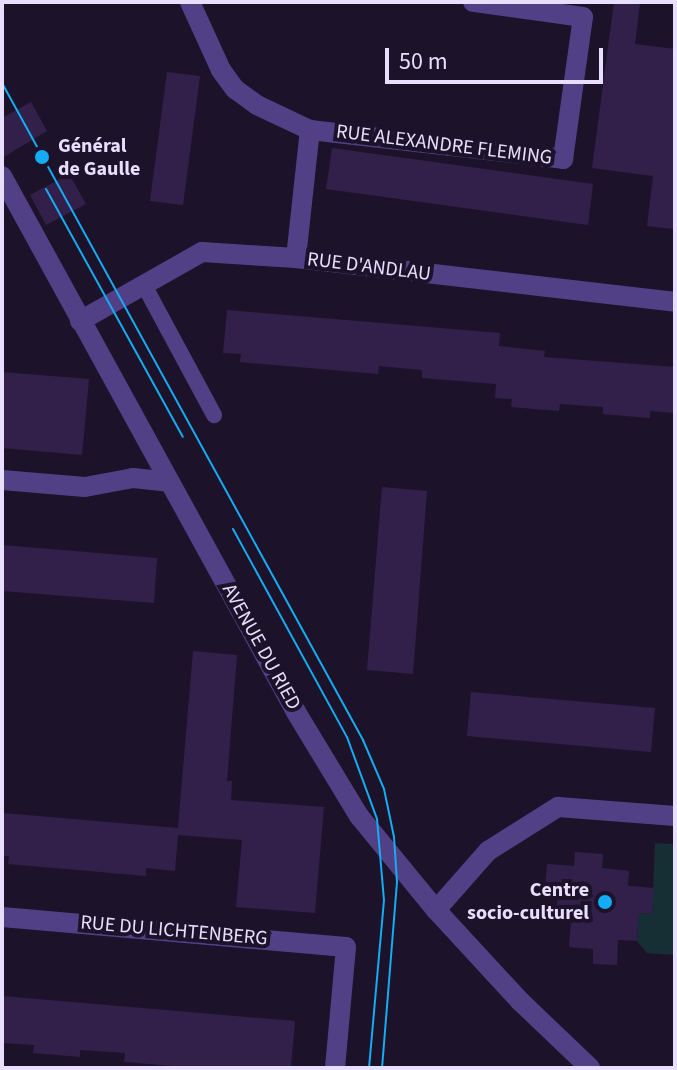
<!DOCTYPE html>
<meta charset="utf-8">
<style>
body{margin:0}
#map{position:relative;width:677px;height:1070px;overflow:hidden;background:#1c132b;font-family:"Source Sans 3",sans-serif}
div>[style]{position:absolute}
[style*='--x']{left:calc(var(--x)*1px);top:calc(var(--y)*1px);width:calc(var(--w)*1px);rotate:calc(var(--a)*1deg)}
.green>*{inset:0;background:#162f34}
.building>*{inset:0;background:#32204b}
.service>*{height:16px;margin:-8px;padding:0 8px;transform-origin:8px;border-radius:8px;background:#524087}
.minor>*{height:20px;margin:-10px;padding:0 10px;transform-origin:10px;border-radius:10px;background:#524087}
.tram>*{height:2px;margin:-1px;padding:0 1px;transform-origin:1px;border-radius:1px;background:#14acf3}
.dots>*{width:22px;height:22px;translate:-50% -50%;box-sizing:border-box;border:4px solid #1c132b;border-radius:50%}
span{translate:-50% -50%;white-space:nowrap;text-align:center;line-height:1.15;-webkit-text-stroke:8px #1c132b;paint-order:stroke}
.street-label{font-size:20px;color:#e8defd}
.poi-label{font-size:20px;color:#e8defd;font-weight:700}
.left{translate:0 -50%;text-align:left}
.right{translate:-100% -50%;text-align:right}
.frame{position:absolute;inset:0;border:4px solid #e8defd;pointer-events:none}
.scale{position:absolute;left:385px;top:48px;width:218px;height:36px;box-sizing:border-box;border:4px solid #e8defd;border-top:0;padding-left:10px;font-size:24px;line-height:28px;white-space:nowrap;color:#e8defd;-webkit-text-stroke:6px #1c132b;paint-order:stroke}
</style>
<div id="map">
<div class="green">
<i style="clip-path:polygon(655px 843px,675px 844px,675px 955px,647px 953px,637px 941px,639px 913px,652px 914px)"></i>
</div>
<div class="building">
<i style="clip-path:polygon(614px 2px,640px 2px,635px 44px,675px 49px,673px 229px,647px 226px,653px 176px,592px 168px)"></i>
<i style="clip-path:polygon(167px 72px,200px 76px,183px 205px,150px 201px)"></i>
<i style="clip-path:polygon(31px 102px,47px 131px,2px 158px,2px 118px)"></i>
<i style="clip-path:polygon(332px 148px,593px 184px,588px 225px,326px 189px)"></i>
<i style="clip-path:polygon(69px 174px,86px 204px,46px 225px,30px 195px)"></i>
<i style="clip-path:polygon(227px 310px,500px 333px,499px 346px,545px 351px,544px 357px,675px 367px,675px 413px,650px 411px,650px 418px,603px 414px,603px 407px,560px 404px,559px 411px,511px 407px,512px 399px,495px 398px,496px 384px,422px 378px,422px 370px,379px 366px,378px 374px,240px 362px,241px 354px,223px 353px)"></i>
<i style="clip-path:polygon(2px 372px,89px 379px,82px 455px,2px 448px)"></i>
<i style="clip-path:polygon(382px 487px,427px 491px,413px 674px,367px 670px)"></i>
<i style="clip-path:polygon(2px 545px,157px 558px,154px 603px,2px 591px)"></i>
<i style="clip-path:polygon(193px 651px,237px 655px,227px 781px,232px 781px,231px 800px,324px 807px,315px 913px,236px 907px,242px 840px,178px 835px,175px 871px,146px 868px,146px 876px,8px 864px,9px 856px,2px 856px,2px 813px,178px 828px)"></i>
<i style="clip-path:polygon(471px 692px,655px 708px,651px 752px,467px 736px)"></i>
<i style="clip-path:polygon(575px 852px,603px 854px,602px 868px,629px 871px,628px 886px,654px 888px,652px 914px,639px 913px,637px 941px,618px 940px,617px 965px,593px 964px,593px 949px,569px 947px,571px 920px,556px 919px,558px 891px,545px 890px,547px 864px,574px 866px)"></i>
<i style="clip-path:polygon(2px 996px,295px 1021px,291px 1067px,198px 1068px,124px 1062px,125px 1053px,80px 1050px,80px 1057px,33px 1053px,34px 1045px,2px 1043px)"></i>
</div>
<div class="service">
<i style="--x:144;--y:285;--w:148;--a:61.7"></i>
</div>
<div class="minor">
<i style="--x:190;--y:2;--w:75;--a:65.5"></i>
<i style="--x:221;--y:70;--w:24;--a:54"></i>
<i style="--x:235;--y:89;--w:27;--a:36"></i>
<i style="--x:257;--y:105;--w:59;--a:25.3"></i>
<i style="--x:310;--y:130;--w:255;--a:6.5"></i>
<i style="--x:563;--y:159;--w:143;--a:-82"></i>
<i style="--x:583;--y:17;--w:111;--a:-172.2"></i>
<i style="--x:2;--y:176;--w:611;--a:61.25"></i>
<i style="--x:296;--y:712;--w:122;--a:58.8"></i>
<i style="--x:359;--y:816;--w:122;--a:50.7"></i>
<i style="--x:436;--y:910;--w:124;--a:47.3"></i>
<i style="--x:520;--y:1001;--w:97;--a:43.7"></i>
<i style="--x:296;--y:258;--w:129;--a:-83.8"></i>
<i style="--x:80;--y:321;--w:140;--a:-29.5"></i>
<i style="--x:202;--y:252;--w:94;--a:3.7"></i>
<i style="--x:296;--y:258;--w:382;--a:6.6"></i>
<i style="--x:2;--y:480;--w:83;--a:4.8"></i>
<i style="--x:85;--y:487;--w:49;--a:-10.6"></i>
<i style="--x:133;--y:478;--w:36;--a:6"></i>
<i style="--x:436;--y:910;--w:79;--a:-48.6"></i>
<i style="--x:488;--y:851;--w:83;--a:-32.2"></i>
<i style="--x:558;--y:807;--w:117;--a:4.4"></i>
<i style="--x:2;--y:917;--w:345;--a:5"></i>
<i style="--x:346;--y:947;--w:121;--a:95.2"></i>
</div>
<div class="tram">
<i style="--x:2;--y:83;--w:750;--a:61.21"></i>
<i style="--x:363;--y:740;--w:53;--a:66.8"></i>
<i style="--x:384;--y:789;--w:49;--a:78.2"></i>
<i style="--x:394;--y:837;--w:45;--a:86.2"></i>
<i style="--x:397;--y:882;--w:187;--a:94.6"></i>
<i style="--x:46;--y:189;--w:283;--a:61.1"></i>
<i style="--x:233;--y:529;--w:237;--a:61.3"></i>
<i style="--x:347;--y:737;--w:87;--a:69.9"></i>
<i style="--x:377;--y:819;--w:81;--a:85.1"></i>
<i style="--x:384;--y:900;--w:169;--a:95.1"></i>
</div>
<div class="dots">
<i style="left:42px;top:157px;background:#14acf3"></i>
<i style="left:605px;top:902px;background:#14acf3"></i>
</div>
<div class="street-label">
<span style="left:444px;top:145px;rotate:7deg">RUE ALEXANDRE FLEMING</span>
<span style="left:369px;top:267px;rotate:7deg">RUE D'ANDLAU</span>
<span style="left:261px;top:647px;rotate:61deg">AVENUE DU RIED</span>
<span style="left:174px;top:931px;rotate:5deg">RUE DU LICHTENBERG</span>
</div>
<div class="poi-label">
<span class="left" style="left:58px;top:158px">Général<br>de Gaulle</span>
<span class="right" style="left:589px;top:902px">Centre<br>socio-culturel</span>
</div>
<div class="frame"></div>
<div class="scale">50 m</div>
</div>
